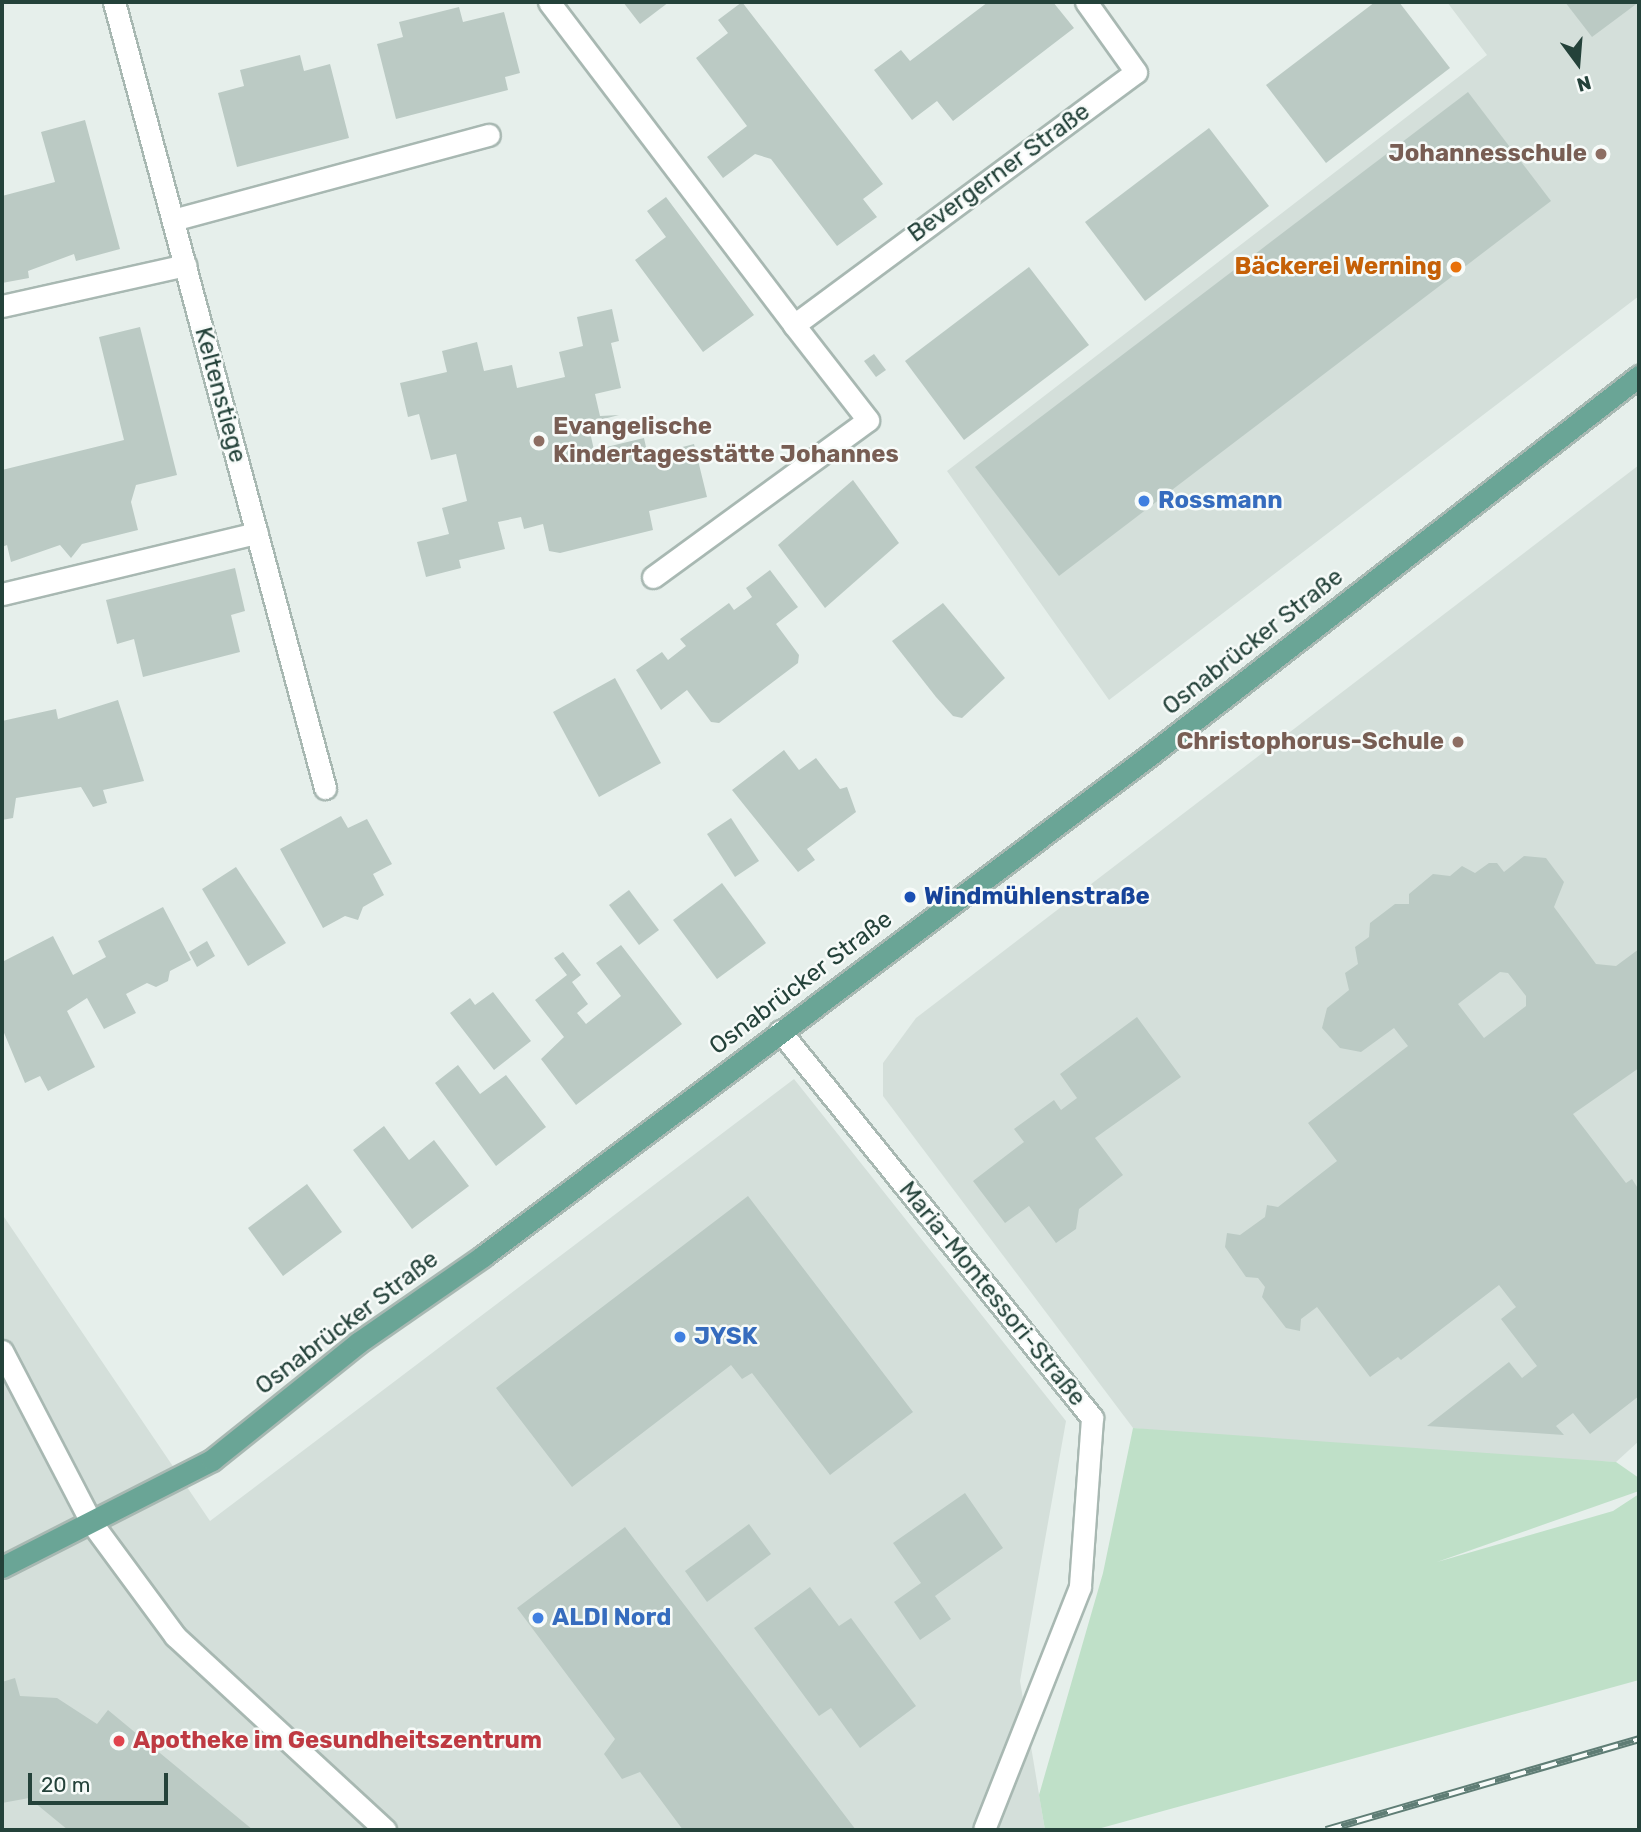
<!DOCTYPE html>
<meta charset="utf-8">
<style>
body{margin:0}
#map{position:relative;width:1641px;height:1832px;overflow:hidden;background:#e6efeb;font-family:Rubik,sans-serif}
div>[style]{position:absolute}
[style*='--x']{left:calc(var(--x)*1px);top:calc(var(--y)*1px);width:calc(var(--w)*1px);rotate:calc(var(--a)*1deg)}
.built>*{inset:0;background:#d4dfda}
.green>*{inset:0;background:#bfe0c8}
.building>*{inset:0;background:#bbcac4}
.roads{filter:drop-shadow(2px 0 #a8b8b2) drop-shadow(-2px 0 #a8b8b2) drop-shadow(0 2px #a8b8b2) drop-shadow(0 -2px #a8b8b2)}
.minor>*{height:21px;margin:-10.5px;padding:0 10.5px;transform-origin:10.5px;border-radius:10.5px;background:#fff}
.major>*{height:21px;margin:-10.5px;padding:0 10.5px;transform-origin:10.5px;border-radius:10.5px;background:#6aa596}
.rail>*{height:8px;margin-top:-4px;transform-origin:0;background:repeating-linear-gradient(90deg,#f7fbf9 0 16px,#5f7d75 0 32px);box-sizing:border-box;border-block:2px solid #5f7d75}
.dots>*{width:19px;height:19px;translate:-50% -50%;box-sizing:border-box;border:4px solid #f7fbf9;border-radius:50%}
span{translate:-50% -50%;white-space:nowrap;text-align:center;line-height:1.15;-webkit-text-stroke:5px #f7fbf9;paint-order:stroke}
.education-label{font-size:24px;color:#785e54;font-weight:700}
.right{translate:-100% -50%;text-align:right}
.left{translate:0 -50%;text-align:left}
.street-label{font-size:24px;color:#24423a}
.food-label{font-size:24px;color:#c56008;font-weight:700}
.shop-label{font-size:24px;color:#366cbe;font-weight:700}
.transit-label{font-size:24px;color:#164399;font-weight:700}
.health-label{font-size:24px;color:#be3a42;font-weight:700}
.frame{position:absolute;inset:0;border:4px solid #24423a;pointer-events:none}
.north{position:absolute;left:1543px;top:28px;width:70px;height:70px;-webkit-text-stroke:5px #f7fbf9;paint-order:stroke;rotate:164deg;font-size:19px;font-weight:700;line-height:28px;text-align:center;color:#24423a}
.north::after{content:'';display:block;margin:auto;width:24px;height:32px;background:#24423a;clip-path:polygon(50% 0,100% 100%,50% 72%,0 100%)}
.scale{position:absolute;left:28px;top:1773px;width:140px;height:32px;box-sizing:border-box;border:4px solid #24423a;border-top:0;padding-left:9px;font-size:21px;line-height:24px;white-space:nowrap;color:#24423a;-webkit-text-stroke:5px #f7fbf9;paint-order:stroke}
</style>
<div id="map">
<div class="built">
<i style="clip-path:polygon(1447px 2px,1639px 2px,1639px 296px,1109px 700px,947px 471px,1487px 55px)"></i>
<i style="clip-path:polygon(1639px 465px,1639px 1441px,1616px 1462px,1324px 1449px,1133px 1428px,883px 1096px,883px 1063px,916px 1018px)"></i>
<i style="clip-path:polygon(794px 1079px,1066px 1421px,1020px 1681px,1045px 1830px,2px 1830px,2px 1214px,210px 1521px)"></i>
</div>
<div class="green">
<i style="clip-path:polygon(1133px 1428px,1616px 1462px,1639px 1478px,1639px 1491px,1437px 1562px,1613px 1511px,1639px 1494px,1639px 1680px,1094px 1830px,1045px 1830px,1039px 1795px,1103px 1573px)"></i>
</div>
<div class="building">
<i style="clip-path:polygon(623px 2px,669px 2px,640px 24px)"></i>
<i style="clip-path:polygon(742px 2px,883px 184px,863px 199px,877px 217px,837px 246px,771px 159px,755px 154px,723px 178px,707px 157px,747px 126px,696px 58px,728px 33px,718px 20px)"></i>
<i style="clip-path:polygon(988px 2px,1053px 2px,1074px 28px,953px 121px,937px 101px,912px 120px,874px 70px,901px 50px,910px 61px)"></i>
<i style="clip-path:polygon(1375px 2px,1399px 2px,1450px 68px,1326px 163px,1266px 85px)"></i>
<i style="clip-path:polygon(1565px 2px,1639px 2px,1592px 37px)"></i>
<i style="clip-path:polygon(459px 7px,463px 22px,504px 12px,520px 73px,505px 77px,508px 90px,396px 119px,377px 44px,403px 37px,399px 22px)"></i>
<i style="clip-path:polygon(300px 55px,304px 71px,330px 64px,349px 138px,237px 167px,218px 93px,244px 86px,240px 70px)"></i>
<i style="clip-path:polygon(1468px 92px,1551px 201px,1059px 576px,975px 467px)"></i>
<i style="clip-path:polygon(85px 120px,120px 249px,76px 261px,74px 254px,28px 271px,29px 278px,2px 283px,2px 196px,55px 182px,41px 132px)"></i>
<i style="clip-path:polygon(1209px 128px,1269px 206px,1145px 301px,1085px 222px)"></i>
<i style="clip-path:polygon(666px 197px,754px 315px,703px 352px,635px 260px,666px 237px,647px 211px)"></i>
<i style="clip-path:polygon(1029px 267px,1089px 345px,964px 440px,905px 361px)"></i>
<i style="clip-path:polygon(612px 309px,619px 341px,611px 343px,621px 388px,595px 394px,600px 416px,619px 415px,588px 423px,594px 450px,644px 438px,648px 456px,694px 444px,707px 497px,649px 511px,653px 530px,560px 553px,549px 551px,543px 524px,524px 529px,521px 517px,498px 522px,505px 549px,459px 560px,461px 568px,426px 577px,417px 542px,449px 534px,442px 508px,467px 501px,456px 454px,431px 460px,419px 414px,408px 417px,400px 383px,447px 372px,442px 351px,477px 342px,484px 371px,512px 365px,517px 388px,565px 377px,559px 352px,583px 346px,577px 317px)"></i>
<i style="clip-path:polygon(140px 327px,177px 475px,136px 485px,131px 502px,138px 530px,82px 544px,71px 558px,60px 545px,11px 562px,7px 545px,2px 547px,2px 470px,124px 440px,99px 337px)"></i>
<i style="clip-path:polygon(874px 354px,886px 370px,876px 377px,864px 361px)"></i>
<i style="clip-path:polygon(853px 480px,899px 543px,825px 608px,778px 545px)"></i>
<i style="clip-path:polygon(235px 568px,245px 611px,231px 615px,240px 652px,143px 677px,134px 639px,117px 644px,106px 600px)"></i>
<i style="clip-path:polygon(770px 570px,798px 607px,776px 624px,799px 655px,798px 663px,719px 723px,711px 722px,687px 690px,661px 710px,636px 670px,662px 652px,668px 660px,686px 646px,680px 639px,729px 603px,734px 610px,752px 597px,746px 588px)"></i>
<i style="clip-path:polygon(943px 603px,1005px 678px,962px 718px,953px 716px,936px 697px,892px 641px)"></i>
<i style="clip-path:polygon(615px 678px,661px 763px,599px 797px,553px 712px)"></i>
<i style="clip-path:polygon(118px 700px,144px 781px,103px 790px,107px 803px,93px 807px,81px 787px,16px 798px,13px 818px,2px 820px,2px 721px,56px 709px,58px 719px)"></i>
<i style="clip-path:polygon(784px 750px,799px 770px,816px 758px,840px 789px,847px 787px,856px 812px,807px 849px,815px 860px,798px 872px,732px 790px)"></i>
<i style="clip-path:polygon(341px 816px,348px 828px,367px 819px,392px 864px,373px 874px,384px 895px,363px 907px,358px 920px,345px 916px,323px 928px,280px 849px)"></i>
<i style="clip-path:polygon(731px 818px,759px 861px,735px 877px,707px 834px)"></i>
<i style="clip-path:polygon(evenodd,1524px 856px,1546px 858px,1564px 882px,1554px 907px,1596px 964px,1616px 966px,1639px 949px,1639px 1068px,1573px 1114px,1626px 1183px,1632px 1179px,1639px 1190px,1639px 1396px,1590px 1434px,1573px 1413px,1556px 1426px,1564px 1435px,1427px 1426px,1509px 1362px,1522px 1378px,1537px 1366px,1501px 1319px,1516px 1307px,1499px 1285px,1401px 1360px,1398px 1357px,1370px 1377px,1317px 1307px,1301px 1319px,1300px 1331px,1286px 1328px,1262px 1297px,1265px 1287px,1258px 1278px,1246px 1277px,1225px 1247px,1227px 1233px,1240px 1235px,1265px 1217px,1267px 1205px,1278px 1207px,1337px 1161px,1308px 1123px,1408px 1046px,1394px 1028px,1361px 1052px,1340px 1048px,1322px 1028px,1327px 1008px,1349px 990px,1345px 973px,1358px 964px,1355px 947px,1369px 937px,1370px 923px,1395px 904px,1409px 904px,1409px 894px,1433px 874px,1450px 876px,1462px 866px,1475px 873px,1489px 863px,1497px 863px,1504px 872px,1524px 856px,1500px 972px,1508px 973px,1526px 996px,1526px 1006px,1484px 1038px,1458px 1004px,1500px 972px)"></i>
<i style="clip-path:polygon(236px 867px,286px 943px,248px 966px,202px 889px)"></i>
<i style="clip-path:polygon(722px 883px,766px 943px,717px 979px,673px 920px)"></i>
<i style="clip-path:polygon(629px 890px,659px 930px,639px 945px,609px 905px)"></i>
<i style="clip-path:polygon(163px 907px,191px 960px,170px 971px,168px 981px,156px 987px,147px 983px,126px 994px,136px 1013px,104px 1029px,87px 998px,67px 1011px,95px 1067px,48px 1091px,40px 1076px,25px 1083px,2px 1028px,2px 962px,53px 936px,73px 975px,106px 957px,98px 941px)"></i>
<i style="clip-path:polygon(207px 941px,215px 956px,197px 967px,189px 952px)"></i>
<i style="clip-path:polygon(621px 945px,682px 1024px,576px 1105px,541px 1059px,564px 1037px,535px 1000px,567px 975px,554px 958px,563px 952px,581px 975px,572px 982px,588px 1004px,577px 1013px,586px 1024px,621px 996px,596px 963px)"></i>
<i style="clip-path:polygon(493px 992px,531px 1041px,494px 1070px,450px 1013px,470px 998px,475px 1005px)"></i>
<i style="clip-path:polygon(1137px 1017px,1181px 1077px,1095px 1138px,1123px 1175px,1079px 1209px,1076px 1229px,1056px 1243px,1029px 1206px,1005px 1223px,973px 1181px,1024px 1142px,1014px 1129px,1054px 1100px,1061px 1110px,1077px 1098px,1060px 1074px)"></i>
<i style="clip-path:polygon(458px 1065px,480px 1094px,506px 1075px,546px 1127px,496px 1166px,435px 1083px)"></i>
<i style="clip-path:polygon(384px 1126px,409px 1160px,434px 1140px,469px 1186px,412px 1229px,353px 1150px)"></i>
<i style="clip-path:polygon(307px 1184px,342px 1232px,283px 1276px,248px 1228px)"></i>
<i style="clip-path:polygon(748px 1196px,913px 1412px,830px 1475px,752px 1373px,742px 1379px,731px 1365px,572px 1487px,496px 1388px)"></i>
<i style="clip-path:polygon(965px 1493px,1003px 1548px,935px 1596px,951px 1619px,920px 1640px,894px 1602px,921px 1583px,893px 1543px)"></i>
<i style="clip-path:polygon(749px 1524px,771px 1554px,707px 1602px,685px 1571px)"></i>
<i style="clip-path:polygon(625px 1527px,856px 1830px,683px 1830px,640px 1772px,622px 1779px,604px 1754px,615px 1739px,517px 1608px)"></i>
<i style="clip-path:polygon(810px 1587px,839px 1626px,851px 1618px,916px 1706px,860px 1748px,831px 1708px,819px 1716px,754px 1628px)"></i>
<i style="clip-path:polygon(15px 1678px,20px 1696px,57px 1698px,97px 1724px,108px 1710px,253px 1830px,68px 1830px,29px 1798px,2px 1803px,2px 1682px)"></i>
</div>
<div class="roads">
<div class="minor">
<i style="--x:114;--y:2;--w:814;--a:74.97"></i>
<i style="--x:549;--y:2;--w:405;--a:52.8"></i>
<i style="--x:794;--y:325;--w:425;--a:-36.5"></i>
<i style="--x:1136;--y:72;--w:86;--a:-125.5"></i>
<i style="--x:173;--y:220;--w:327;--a:-15.1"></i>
<i style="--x:2;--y:306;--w:188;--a:-12.6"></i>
<i style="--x:653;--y:577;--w:266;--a:-36.1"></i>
<i style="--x:868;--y:420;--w:120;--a:-127.9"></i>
<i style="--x:2;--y:594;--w:262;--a:-13.5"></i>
<i style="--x:780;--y:1031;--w:497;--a:51.1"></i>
<i style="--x:1092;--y:1418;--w:169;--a:94.1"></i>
<i style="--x:1080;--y:1587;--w:260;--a:111.6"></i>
<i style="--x:2;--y:1351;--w:193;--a:62.5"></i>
<i style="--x:91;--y:1522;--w:142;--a:53.6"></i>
<i style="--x:175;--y:1636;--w:286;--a:42.7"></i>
</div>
<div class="major">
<i style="--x:2;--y:1567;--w:236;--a:-27"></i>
<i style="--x:212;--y:1460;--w:187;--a:-38.7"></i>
<i style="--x:358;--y:1343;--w:152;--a:-34.8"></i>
<i style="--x:483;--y:1256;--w:834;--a:-36.91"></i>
<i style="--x:1150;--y:755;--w:619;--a:-37.78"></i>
</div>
</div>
<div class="rail">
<i style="--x:1326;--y:1830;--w:326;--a:-16.2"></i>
</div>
<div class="dots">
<i style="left:1601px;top:154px;background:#8d6e63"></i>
<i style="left:1456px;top:267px;background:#e8710a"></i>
<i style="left:539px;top:441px;background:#8d6e63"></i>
<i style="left:1144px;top:501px;background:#3f7fe0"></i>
<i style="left:1458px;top:742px;background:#8d6e63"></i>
<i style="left:910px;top:897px;background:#1a4fb4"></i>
<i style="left:680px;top:1337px;background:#3f7fe0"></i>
<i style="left:538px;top:1618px;background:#3f7fe0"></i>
<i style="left:119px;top:1741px;background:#e0444e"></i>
</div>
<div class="education-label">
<span class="right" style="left:1587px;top:154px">Johannesschule</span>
<span class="left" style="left:553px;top:441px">Evangelische<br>Kindertagesstätte Johannes</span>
<span class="right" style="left:1444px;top:742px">Christophorus-Schule</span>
</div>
<div class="street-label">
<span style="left:999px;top:173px;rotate:-36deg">Bevergerner Straße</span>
<span style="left:220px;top:395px;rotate:75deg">Keltenstiege</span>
<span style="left:1253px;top:642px;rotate:-38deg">Osnabrücker Straße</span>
<span style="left:801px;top:983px;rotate:-37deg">Osnabrücker Straße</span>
<span style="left:992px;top:1294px;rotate:51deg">Maria-Montessori-Straße</span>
<span style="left:347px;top:1323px;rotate:-37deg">Osnabrücker Straße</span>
</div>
<div class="food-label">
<span class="right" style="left:1442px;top:267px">Bäckerei Werning</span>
</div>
<div class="shop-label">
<span class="left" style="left:1158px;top:501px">Rossmann</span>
<span class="left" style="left:694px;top:1337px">JYSK</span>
<span class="left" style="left:552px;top:1618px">ALDI Nord</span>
</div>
<div class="transit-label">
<span class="left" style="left:924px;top:897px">Windmühlenstraße</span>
</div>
<div class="health-label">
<span class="left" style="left:133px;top:1741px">Apotheke im Gesundheitszentrum</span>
</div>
<div class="frame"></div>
<div class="north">N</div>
<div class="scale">20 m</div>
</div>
